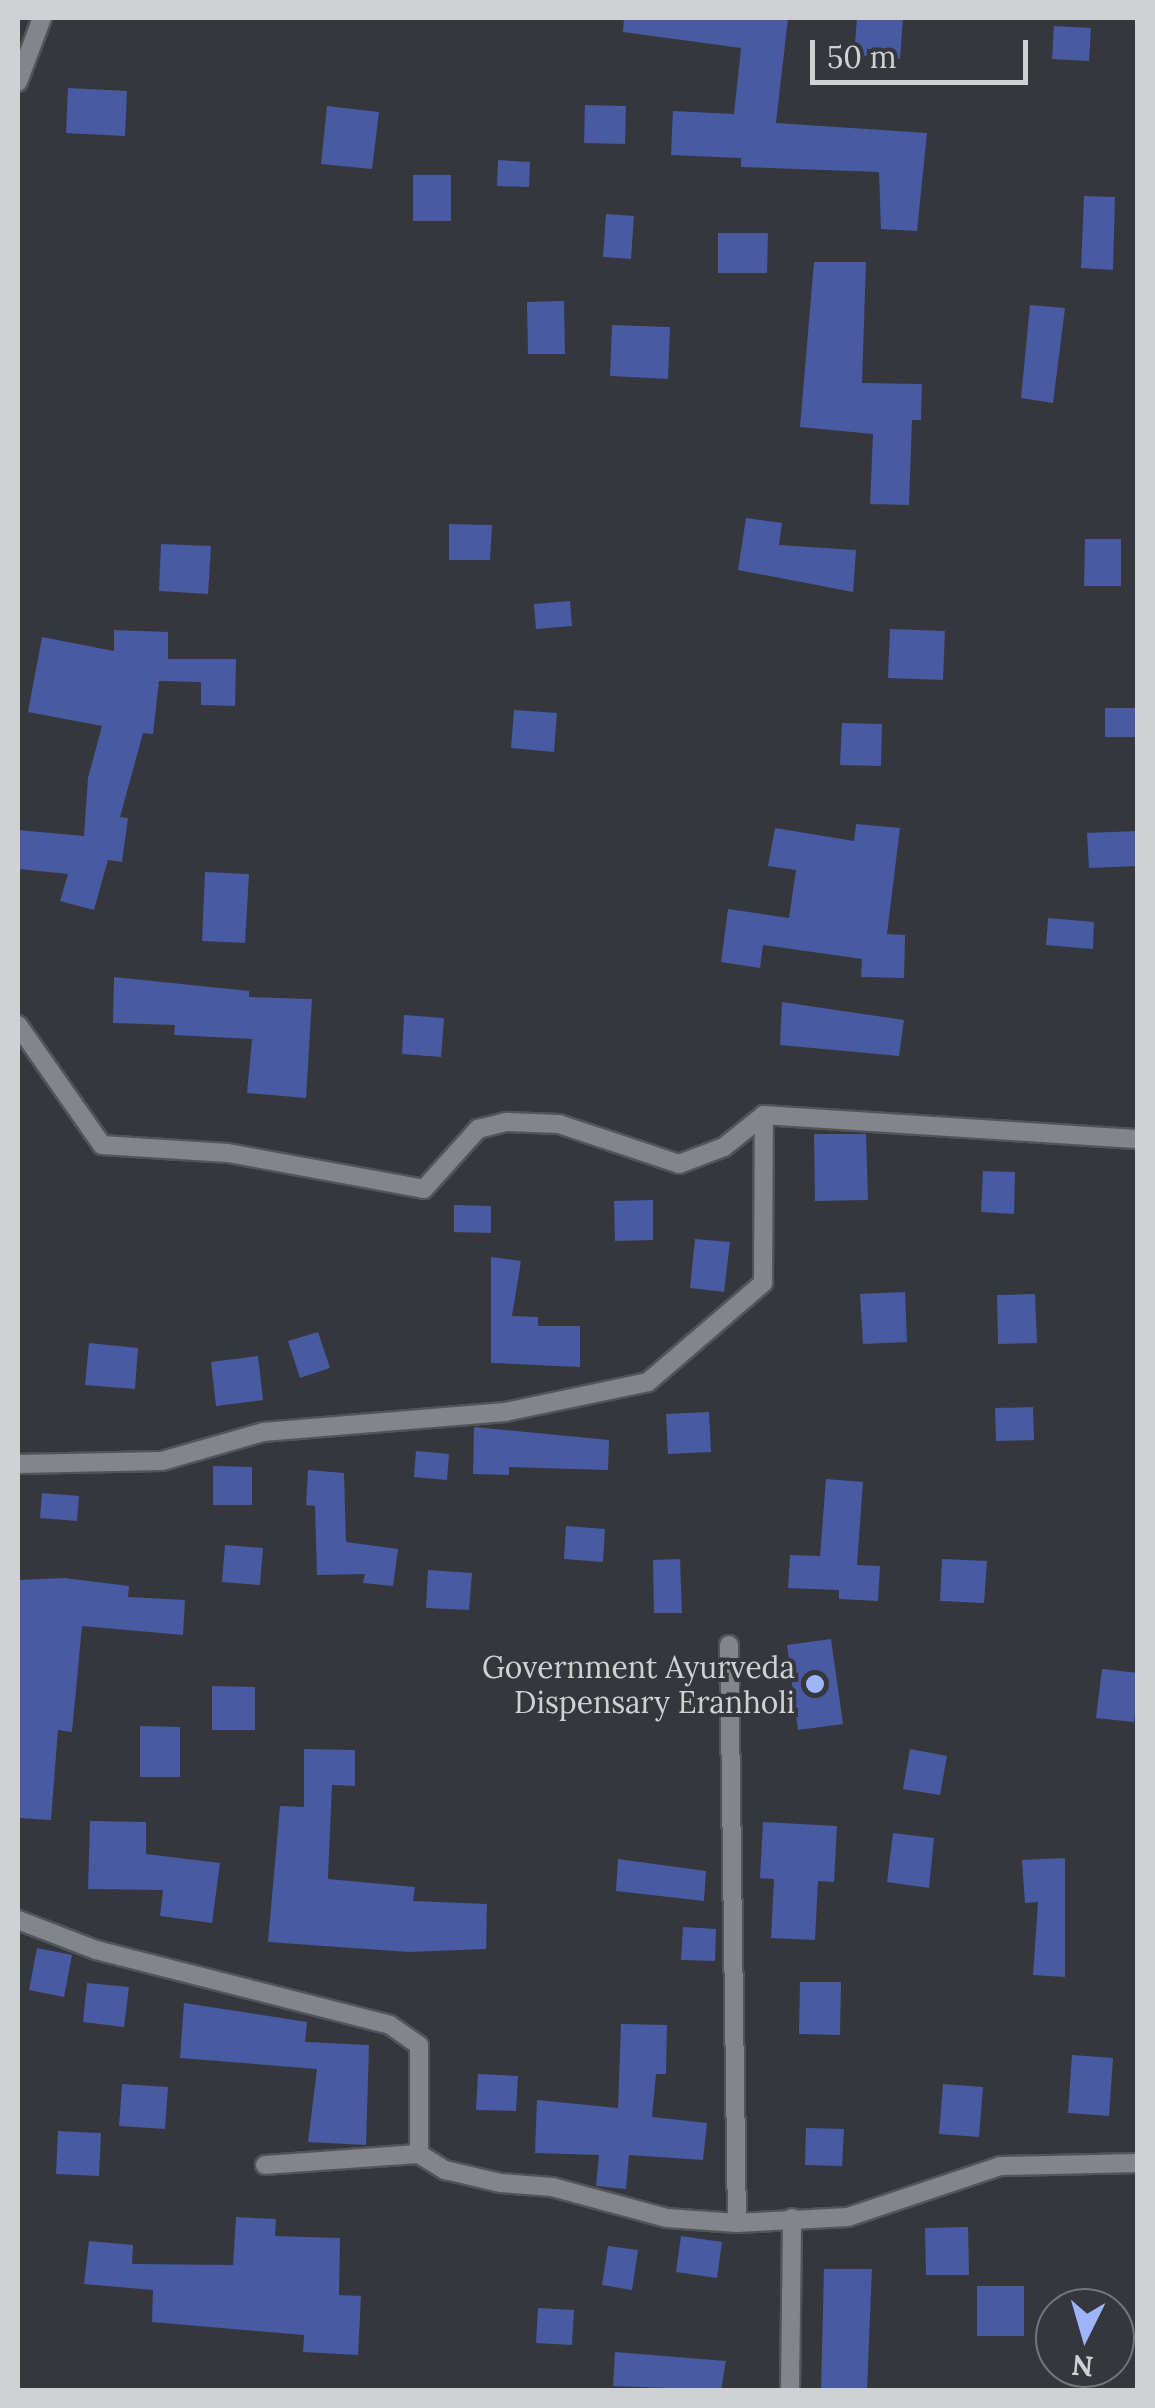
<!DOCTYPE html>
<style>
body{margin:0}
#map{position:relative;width:1155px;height:2408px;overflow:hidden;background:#35373d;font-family:Lora,serif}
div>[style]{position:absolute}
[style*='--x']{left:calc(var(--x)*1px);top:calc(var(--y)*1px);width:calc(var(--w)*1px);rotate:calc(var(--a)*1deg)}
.building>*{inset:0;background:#485aa1}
.roads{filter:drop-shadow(2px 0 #535459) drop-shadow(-2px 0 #535459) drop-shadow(0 2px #535459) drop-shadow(0 -2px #535459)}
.minor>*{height:18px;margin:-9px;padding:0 9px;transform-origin:9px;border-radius:9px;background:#82858b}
.dots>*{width:28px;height:28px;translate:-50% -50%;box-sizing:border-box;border:5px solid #35373d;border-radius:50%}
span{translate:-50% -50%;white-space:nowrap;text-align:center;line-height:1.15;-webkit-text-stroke:8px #35373d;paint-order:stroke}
.poi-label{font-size:30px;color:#d0d1d5}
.right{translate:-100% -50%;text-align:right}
.frame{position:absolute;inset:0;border:20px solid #d0d1d5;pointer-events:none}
.north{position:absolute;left:1035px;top:2288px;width:100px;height:100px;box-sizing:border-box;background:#35373d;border:2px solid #73757a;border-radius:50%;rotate:185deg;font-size:28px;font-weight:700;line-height:40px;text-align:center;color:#d0d1d5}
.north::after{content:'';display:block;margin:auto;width:35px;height:45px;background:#9eb4fd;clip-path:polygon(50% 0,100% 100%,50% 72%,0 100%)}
.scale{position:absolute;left:810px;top:40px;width:218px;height:45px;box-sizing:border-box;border:5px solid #d0d1d5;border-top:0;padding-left:12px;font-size:30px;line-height:35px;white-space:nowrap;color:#d0d1d5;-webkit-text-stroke:8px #35373d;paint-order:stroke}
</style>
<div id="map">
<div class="building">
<i style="clip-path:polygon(624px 18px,788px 18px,776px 123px,927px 133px,917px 231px,881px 229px,879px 172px,741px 167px,741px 158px,671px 155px,673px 111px,734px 114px,741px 48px,623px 32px)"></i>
<i style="clip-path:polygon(857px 18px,903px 18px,900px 59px,854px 55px)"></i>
<i style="clip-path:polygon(1054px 26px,1091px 28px,1089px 61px,1052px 59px)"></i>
<i style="clip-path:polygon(68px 88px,127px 91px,125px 136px,66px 133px)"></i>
<i style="clip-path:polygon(585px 105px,626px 106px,625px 144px,584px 143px)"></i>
<i style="clip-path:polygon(327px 106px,379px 112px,372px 169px,321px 164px)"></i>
<i style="clip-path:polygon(498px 160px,530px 162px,529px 187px,497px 186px)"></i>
<i style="clip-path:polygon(413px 175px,451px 175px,451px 221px,413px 221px)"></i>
<i style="clip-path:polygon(1084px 196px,1115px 197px,1113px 270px,1081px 268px)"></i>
<i style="clip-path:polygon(606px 214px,634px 216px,631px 259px,603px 257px)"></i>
<i style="clip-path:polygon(718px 233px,768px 233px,767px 273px,718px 273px)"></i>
<i style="clip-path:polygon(814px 262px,866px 262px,862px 383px,922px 384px,921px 420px,912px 420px,909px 505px,870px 504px,873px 434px,800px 427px)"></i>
<i style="clip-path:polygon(564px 301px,565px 354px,528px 354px,527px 302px)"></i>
<i style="clip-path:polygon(1030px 305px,1065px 308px,1053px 403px,1021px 398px)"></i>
<i style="clip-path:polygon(612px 325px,670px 327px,668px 379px,610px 376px)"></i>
<i style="clip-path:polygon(746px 518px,782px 523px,779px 545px,856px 550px,853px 592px,738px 570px)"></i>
<i style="clip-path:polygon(449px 524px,492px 525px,490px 560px,449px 560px)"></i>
<i style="clip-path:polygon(1085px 539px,1121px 539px,1121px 586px,1084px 586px)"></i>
<i style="clip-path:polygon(161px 544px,211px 546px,208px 594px,159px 591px)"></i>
<i style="clip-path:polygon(570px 601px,572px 626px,536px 629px,534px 604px)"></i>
<i style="clip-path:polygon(890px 629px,945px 631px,943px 680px,888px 678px)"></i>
<i style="clip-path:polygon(114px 630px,168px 632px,168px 659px,236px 659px,235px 706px,201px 705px,201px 682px,159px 681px,153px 734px,143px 733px,120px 817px,128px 818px,122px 862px,108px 860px,94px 910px,60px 901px,68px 874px,18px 869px,18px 830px,84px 836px,88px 778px,102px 726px,28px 712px,42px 637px,114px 651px)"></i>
<i style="clip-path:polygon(1105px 708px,1138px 708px,1138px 737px,1105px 737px)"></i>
<i style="clip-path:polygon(514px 710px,557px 713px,554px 752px,511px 748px)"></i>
<i style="clip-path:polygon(842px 723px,882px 724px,881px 766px,840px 765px)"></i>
<i style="clip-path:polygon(856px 824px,900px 828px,887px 934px,905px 935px,904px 978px,861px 977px,862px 959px,763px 945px,760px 968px,721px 962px,728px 909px,789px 918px,796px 870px,768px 866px,775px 828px,854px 841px)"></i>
<i style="clip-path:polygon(1138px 831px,1138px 866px,1089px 868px,1087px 833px)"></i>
<i style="clip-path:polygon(205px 872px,249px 874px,245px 943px,202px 941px)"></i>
<i style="clip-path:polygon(1048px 918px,1094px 922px,1093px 949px,1046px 945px)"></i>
<i style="clip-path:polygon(114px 977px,249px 991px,249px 997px,312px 999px,306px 1098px,247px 1093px,252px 1039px,174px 1035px,175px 1025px,113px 1023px)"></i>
<i style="clip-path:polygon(782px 1002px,904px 1020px,899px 1056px,780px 1045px)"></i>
<i style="clip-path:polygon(404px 1015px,444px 1018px,441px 1057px,402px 1054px)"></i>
<i style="clip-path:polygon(814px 1134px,866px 1134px,868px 1200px,815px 1201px)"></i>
<i style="clip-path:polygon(983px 1171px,1015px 1172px,1014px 1214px,981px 1212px)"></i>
<i style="clip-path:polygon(653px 1200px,653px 1240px,615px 1241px,614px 1201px)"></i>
<i style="clip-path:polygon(454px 1205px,491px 1206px,491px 1233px,454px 1232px)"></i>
<i style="clip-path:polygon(695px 1239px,730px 1242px,724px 1292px,690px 1288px)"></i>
<i style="clip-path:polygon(491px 1257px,521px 1261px,512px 1316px,538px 1317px,538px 1326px,580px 1326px,580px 1367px,491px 1363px)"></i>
<i style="clip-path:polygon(905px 1292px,907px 1342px,863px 1344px,860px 1294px)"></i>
<i style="clip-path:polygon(1035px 1294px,1037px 1343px,998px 1344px,997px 1295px)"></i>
<i style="clip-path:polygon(318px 1332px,330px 1368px,300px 1378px,288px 1341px)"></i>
<i style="clip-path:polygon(89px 1343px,138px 1348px,135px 1389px,85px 1385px)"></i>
<i style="clip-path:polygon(258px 1356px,263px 1400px,216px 1406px,211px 1362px)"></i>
<i style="clip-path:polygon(1033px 1407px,1034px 1440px,996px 1441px,995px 1408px)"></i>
<i style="clip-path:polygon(709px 1412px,711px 1452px,668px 1454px,666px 1414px)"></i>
<i style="clip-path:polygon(474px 1427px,609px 1440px,608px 1470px,509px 1467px,509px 1475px,473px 1474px)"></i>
<i style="clip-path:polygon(416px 1451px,449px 1454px,447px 1480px,414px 1477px)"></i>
<i style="clip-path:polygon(213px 1466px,252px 1467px,252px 1505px,213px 1505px)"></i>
<i style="clip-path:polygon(308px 1470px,344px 1473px,346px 1542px,398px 1549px,393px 1586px,363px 1583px,365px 1574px,317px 1575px,315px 1506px,306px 1505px)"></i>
<i style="clip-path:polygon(826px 1479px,863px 1482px,857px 1565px,880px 1566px,878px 1601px,839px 1599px,839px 1590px,788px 1588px,790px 1555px,820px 1556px)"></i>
<i style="clip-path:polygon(42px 1493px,79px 1496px,77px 1521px,40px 1518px)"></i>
<i style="clip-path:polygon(566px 1526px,605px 1529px,603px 1562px,564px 1559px)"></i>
<i style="clip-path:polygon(225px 1545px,263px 1548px,260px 1585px,222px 1582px)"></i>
<i style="clip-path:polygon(680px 1559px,682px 1613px,654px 1613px,653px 1560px)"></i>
<i style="clip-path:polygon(942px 1559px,987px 1561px,984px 1603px,940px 1601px)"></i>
<i style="clip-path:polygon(428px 1570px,472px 1573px,469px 1610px,426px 1608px)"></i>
<i style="clip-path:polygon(65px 1578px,129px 1586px,128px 1597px,185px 1600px,183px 1635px,82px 1626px,72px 1732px,58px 1730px,51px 1820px,18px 1818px,18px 1580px)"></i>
<i style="clip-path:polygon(831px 1639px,843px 1724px,798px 1730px,787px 1645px)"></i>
<i style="clip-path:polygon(1102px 1669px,1138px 1673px,1134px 1722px,1096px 1718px)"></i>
<i style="clip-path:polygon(212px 1686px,255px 1687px,255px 1730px,212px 1730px)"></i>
<i style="clip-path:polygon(140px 1726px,180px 1727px,180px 1777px,140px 1777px)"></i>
<i style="clip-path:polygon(304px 1749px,355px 1750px,355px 1786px,332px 1785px,328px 1879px,415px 1887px,413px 1901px,487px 1904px,486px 1949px,409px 1952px,268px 1942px,280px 1806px,304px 1807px)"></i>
<i style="clip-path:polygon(910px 1749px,947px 1756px,940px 1795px,903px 1789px)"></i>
<i style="clip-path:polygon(90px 1821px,146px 1822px,146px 1854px,220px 1863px,212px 1923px,160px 1916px,163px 1890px,88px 1889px)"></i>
<i style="clip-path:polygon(763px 1822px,837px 1826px,834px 1882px,818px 1881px,815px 1940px,771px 1938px,774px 1879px,760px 1878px)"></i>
<i style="clip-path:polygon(893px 1833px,934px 1838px,929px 1888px,887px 1882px)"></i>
<i style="clip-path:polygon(1065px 1858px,1065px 1977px,1033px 1975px,1038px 1902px,1025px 1903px,1022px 1860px)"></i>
<i style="clip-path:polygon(618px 1859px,706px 1871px,704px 1901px,616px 1891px)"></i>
<i style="clip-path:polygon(683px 1927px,716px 1929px,715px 1961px,681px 1960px)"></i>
<i style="clip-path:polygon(37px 1948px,72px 1955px,64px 1997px,29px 1990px)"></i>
<i style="clip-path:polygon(800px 1982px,841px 1982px,840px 2035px,799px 2034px)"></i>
<i style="clip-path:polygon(87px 1983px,129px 1987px,124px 2027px,83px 2022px)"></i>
<i style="clip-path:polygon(184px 2003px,307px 2022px,305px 2042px,369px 2045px,366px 2145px,308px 2142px,317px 2069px,180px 2058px)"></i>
<i style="clip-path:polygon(621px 2024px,667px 2025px,666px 2074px,656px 2074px,652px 2117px,707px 2123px,703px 2160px,629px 2155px,626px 2189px,596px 2186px,599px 2155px,535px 2153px,537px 2100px,618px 2108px)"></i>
<i style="clip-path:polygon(1072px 2055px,1113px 2058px,1109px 2116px,1068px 2113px)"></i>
<i style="clip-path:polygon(478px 2074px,518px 2076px,516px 2111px,476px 2110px)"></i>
<i style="clip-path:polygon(122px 2084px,168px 2087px,165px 2129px,119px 2126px)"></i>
<i style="clip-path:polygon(943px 2084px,983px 2087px,979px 2137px,939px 2134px)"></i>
<i style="clip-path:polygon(806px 2128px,844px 2129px,842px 2166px,805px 2165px)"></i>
<i style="clip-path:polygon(58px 2131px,101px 2133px,99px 2176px,56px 2174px)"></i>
<i style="clip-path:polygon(236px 2217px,276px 2219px,275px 2236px,340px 2238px,339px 2295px,361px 2296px,358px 2355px,303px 2352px,304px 2335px,152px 2322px,153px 2290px,84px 2284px,89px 2241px,133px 2245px,132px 2264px,233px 2265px)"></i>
<i style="clip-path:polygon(968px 2227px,969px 2275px,926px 2275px,925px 2228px)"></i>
<i style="clip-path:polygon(681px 2236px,722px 2242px,717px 2278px,676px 2272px)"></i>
<i style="clip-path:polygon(608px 2246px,638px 2250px,632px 2290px,602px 2285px)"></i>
<i style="clip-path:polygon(824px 2269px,872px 2269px,867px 2390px,821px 2390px)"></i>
<i style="clip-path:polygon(977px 2286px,1024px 2286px,1024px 2336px,977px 2336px)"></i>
<i style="clip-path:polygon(538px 2308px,574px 2310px,572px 2345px,536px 2343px)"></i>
<i style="clip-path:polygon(615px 2352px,726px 2361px,721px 2390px,613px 2386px)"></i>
</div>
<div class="roads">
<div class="minor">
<i style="--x:18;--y:82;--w:68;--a:-69.4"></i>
<i style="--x:18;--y:1025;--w:146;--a:55"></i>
<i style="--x:102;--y:1145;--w:126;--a:3.6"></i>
<i style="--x:228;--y:1153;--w:199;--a:10.4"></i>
<i style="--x:424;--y:1189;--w:81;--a:-48"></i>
<i style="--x:478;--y:1129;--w:30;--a:-14"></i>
<i style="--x:507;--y:1122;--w:52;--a:2.2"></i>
<i style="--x:559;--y:1124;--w:126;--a:18.4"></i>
<i style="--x:679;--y:1164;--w:48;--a:-20.7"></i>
<i style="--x:724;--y:1147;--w:51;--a:-38.7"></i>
<i style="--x:764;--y:1115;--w:375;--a:3.7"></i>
<i style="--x:18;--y:1464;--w:144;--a:-1.2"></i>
<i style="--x:162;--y:1461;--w:105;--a:-16"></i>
<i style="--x:263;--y:1432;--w:243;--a:-4.7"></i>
<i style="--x:505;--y:1412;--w:146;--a:-11.8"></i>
<i style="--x:648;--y:1382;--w:152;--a:-40.7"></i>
<i style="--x:763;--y:1283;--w:168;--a:-89.7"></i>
<i style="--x:729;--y:1645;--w:578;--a:89.21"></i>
<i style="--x:18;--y:1920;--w:84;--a:21"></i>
<i style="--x:96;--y:1950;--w:303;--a:14.3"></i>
<i style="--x:390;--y:2025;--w:35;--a:35"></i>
<i style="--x:419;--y:2045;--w:109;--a:90"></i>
<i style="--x:419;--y:2154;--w:31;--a:32"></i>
<i style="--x:445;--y:2170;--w:57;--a:13.1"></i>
<i style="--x:501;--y:2183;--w:51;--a:4.5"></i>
<i style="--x:552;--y:2187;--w:119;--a:15.1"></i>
<i style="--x:667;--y:2218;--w:70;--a:4.1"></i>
<i style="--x:737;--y:2223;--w:111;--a:-3.1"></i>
<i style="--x:848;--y:2217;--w:160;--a:-18.5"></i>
<i style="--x:1000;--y:2166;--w:138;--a:-1.2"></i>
<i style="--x:265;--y:2165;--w:154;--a:-4.1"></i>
<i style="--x:790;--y:2390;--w:172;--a:-89.3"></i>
</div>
</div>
<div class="dots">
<i style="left:815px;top:1684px;background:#9eb4fd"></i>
</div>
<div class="poi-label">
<span class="right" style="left:795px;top:1684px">Government Ayurveda<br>Dispensary Eranholi</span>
</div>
<div class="frame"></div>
<div class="north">N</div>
<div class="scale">50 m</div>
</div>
